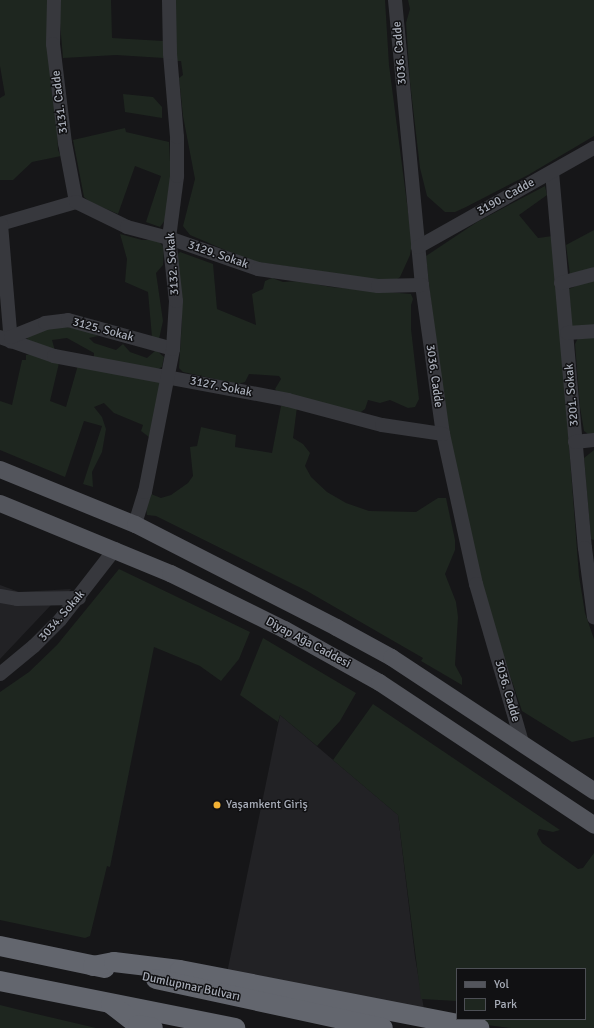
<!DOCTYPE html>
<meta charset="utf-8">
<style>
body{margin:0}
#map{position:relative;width:594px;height:1028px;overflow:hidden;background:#161618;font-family:Signika,sans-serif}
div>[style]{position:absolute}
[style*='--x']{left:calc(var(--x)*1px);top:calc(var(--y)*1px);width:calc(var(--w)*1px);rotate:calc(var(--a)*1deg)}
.built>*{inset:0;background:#222225}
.green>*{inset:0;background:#1e261f}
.minor>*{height:14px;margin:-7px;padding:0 7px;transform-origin:7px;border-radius:7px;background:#37383d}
.major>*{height:17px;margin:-8.5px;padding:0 8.5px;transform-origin:8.5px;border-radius:8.5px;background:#53555c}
.highway>*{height:20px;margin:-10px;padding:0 10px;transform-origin:10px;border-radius:10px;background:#63666e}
.dots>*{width:11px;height:11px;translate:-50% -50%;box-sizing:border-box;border:2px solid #111113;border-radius:50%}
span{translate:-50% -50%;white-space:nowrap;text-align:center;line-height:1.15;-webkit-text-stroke:3px #111113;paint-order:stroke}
.street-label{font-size:12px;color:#a8adb8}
.poi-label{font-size:12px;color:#a8adb8}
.left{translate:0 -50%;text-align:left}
.legend{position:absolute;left:456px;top:968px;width:130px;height:52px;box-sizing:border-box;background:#111113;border:1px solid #4d4f55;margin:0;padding:5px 7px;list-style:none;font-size:12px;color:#a8adb8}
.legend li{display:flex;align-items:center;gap:8px;height:20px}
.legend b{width:20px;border:1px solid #4d4f55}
</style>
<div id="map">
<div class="built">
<i style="clip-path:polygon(0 585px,19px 592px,71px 589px,59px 604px,52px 604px,0 659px)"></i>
<i style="clip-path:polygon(280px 715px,398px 815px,415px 957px,425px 1015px,227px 973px)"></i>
</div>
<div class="green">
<i style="clip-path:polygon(0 0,48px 0,51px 88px,57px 123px,58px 150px,61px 156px,32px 162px,13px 180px,0 180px,0 98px,5px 95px,0 66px)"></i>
<i style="clip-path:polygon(58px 0,111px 0,112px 38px,163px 41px,164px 58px,116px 55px,63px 58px)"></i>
<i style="clip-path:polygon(174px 0,385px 0,389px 65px,412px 242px,410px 255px,400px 277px,393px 282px,251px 261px,190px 235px,183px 226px,195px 179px,183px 116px,179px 78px,183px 75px,181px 61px,175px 61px)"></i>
<i style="clip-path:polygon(408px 0,594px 0,594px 136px,528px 175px,466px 207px,455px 212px,445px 212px,427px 196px,420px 168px,410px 82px,406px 23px,410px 9px)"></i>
<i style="clip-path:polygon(123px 94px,153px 97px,162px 107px,162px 118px,125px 112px)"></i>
<i style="clip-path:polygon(125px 128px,126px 132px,169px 142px,171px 182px,166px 219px,160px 227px,146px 222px,161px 176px,135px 166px,118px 214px,90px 202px,84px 197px,73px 140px)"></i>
<i style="clip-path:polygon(545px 186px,547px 195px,519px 215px,538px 238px,553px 236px,579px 576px,585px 613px,594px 639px,594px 737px,572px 742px,522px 711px,486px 604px,441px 397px,426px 256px,477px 222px)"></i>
<i style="clip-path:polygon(594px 230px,594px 269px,570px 275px,566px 245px)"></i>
<i style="clip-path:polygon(120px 234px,142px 240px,158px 240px,164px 248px,163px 265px,156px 273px,163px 321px,159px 339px,152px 337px,148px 292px,125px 282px,127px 259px)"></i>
<i style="clip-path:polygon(180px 252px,213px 264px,217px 309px,256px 325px,252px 294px,263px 289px,265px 281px,272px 278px,283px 282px,299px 281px,331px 287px,411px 294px,413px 299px,411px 305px,411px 329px,419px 399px,415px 407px,408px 408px,390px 400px,380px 403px,368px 400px,365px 409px,358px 414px,279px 394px,275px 389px,281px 379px,279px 376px,249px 374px,245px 382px,238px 384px,183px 372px,179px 368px,182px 319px,176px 256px)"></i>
<i style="clip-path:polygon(594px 278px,594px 325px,572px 328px,569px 289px)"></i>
<i style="clip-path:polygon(62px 326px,88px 331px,98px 336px,89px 338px,94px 343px,116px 350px,123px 344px,130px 352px,147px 358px,156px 350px,164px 357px,162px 367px,158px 369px,94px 358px,94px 353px,67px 338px,52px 340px,55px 351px,28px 343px,27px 337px,46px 328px)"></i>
<i style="clip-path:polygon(594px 335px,594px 433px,588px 434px,584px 431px,580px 407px,575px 344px,578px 338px)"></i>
<i style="clip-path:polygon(30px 354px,59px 363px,50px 401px,66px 407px,78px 365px,159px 379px,162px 385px,149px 437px,141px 431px,143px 425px,114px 413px,104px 403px,94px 407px,102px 417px,106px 429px,102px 452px,92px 472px,93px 487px,83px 484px,102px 426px,84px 421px,65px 477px,0 450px,0 401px,12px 405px,22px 360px,26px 360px,26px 355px)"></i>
<i style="clip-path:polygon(285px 404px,297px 407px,293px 438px,303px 444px,310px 453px,305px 466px,311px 477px,327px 492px,346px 503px,369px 511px,416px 512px,438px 498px,446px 498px,455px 540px,455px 550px,445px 574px,456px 602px,458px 617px,455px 665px,462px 678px,462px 685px,421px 661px,423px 658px,307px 591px,156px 516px,147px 515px,146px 509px,151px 494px,161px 498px,171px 495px,188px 483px,193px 476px,190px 447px,197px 446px,201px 427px,236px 435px,235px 447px,272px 453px,281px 406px)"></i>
<i style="clip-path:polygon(594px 450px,594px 540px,591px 539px,584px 458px)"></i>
<i style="clip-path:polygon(119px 569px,250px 632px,239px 659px,221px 681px,200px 666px,154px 647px,110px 867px,107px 866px,90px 936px,85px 938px,0 920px,0 692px,29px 672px,57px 645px)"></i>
<i style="clip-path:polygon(263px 638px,356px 693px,340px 721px,317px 746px,280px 715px,278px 722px,240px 695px)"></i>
<i style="clip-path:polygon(373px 704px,560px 830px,553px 832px,539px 829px,537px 834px,542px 843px,578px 869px,583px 868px,594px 853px,594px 1028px,511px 1028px,479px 1024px,470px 1019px,585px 1019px,585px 969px,457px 969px,457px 1001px,421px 999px,398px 815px,333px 760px)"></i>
<i style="clip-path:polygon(0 1005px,28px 1012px,96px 1028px,0 1028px)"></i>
</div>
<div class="minor">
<i style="--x:54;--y:0;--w:44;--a:91.3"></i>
<i style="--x:53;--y:44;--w:100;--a:83.1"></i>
<i style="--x:65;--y:143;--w:60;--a:79.4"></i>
<i style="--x:395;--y:0;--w:286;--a:84.6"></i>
<i style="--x:422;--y:285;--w:150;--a:82"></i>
<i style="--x:443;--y:434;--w:154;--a:77.6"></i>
<i style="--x:476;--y:584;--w:165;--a:73.8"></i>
<i style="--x:552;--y:172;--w:377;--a:85"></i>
<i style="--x:585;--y:548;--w:70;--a:82.6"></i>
<i style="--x:0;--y:224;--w:79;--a:-16.1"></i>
<i style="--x:76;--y:202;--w:57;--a:26.1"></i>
<i style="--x:127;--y:227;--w:43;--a:14.7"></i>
<i style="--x:169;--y:238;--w:94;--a:19.2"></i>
<i style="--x:258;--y:269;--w:121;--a:8.1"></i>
<i style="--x:378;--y:286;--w:44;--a:-1.3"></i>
<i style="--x:1;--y:224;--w:118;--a:85.2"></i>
<i style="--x:418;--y:247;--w:202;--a:-29.4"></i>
<i style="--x:561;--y:283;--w:34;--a:-15"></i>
<i style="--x:567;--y:333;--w:27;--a:-4"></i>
<i style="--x:0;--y:337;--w:57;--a:19.4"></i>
<i style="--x:54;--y:356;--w:238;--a:10.6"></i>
<i style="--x:288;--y:400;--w:97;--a:14.9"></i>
<i style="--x:382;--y:425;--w:62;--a:8.4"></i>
<i style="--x:11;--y:337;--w:37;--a:-22"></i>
<i style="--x:45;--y:323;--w:23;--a:-7"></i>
<i style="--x:68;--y:320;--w:109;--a:15.4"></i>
<i style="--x:575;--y:442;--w:19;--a:-6"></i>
<i style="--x:135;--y:524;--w:34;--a:-73"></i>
<i style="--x:145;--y:492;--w:146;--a:-78.9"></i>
<i style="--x:173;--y:349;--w:48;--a:-86.4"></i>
<i style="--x:176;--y:301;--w:63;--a:-96.3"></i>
<i style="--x:169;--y:238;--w:63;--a:-82.6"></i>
<i style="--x:177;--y:176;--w:39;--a:-90"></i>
<i style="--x:177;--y:137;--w:84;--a:-94.8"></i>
<i style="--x:170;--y:53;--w:53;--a:-91.1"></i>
<i style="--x:0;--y:596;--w:17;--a:10"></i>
<i style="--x:17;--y:599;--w:62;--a:-0.9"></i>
<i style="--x:0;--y:674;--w:44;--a:-39.5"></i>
<i style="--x:34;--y:646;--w:37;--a:-45"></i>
<i style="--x:60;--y:620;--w:90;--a:-52.2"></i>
</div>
<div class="major">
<i style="--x:0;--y:469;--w:146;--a:22.2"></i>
<i style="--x:135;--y:524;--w:226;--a:27.1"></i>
<i style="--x:336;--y:627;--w:63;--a:28.6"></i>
<i style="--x:391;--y:657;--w:243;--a:33.4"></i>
<i style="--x:0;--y:503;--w:184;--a:22.4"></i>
<i style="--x:170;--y:573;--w:127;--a:26.2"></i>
<i style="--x:284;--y:629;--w:109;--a:29.2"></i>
<i style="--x:379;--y:682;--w:258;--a:33.6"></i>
</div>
<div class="highway">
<i style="--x:0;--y:946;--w:107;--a:11.8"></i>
<i style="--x:93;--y:966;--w:21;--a:-11"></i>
<i style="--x:114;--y:962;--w:66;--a:6.9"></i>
<i style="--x:180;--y:970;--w:305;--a:11"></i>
<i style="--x:156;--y:979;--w:232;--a:12.2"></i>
<i style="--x:0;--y:981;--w:240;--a:11.3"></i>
<i style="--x:111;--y:1004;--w:34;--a:38"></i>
<i style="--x:138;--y:1025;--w:15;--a:11"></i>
</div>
<div class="dots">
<i style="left:217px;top:805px;background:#f2b134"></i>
</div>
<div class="street-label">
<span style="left:400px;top:53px;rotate:-95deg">3036. Cadde</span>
<span style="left:60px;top:102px;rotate:-97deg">3131. Cadde</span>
<span style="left:506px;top:197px;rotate:-29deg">3190. Cadde</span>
<span style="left:218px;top:255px;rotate:19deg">3129. Sokak</span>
<span style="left:173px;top:264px;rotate:-94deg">3132. Sokak</span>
<span style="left:103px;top:330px;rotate:15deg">3125. Sokak</span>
<span style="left:434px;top:376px;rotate:82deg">3036. Cadde</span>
<span style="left:221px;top:387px;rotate:11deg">3127. Sokak</span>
<span style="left:572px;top:395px;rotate:-95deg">3201. Sokak</span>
<span style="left:62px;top:616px;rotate:-49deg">3034. Sokak</span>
<span style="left:308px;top:643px;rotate:28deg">Diyap Ağa Caddesi</span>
<span style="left:507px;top:691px;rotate:74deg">3036. Cadde</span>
<span style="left:191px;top:987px;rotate:12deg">Dumlupınar Bulvarı</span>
</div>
<div class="poi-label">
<span class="left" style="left:226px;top:805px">Yaşamkent Giriş</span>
</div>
<ul class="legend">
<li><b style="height:5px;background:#53555c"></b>Yol</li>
<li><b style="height:11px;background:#1e261f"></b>Park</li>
</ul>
</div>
